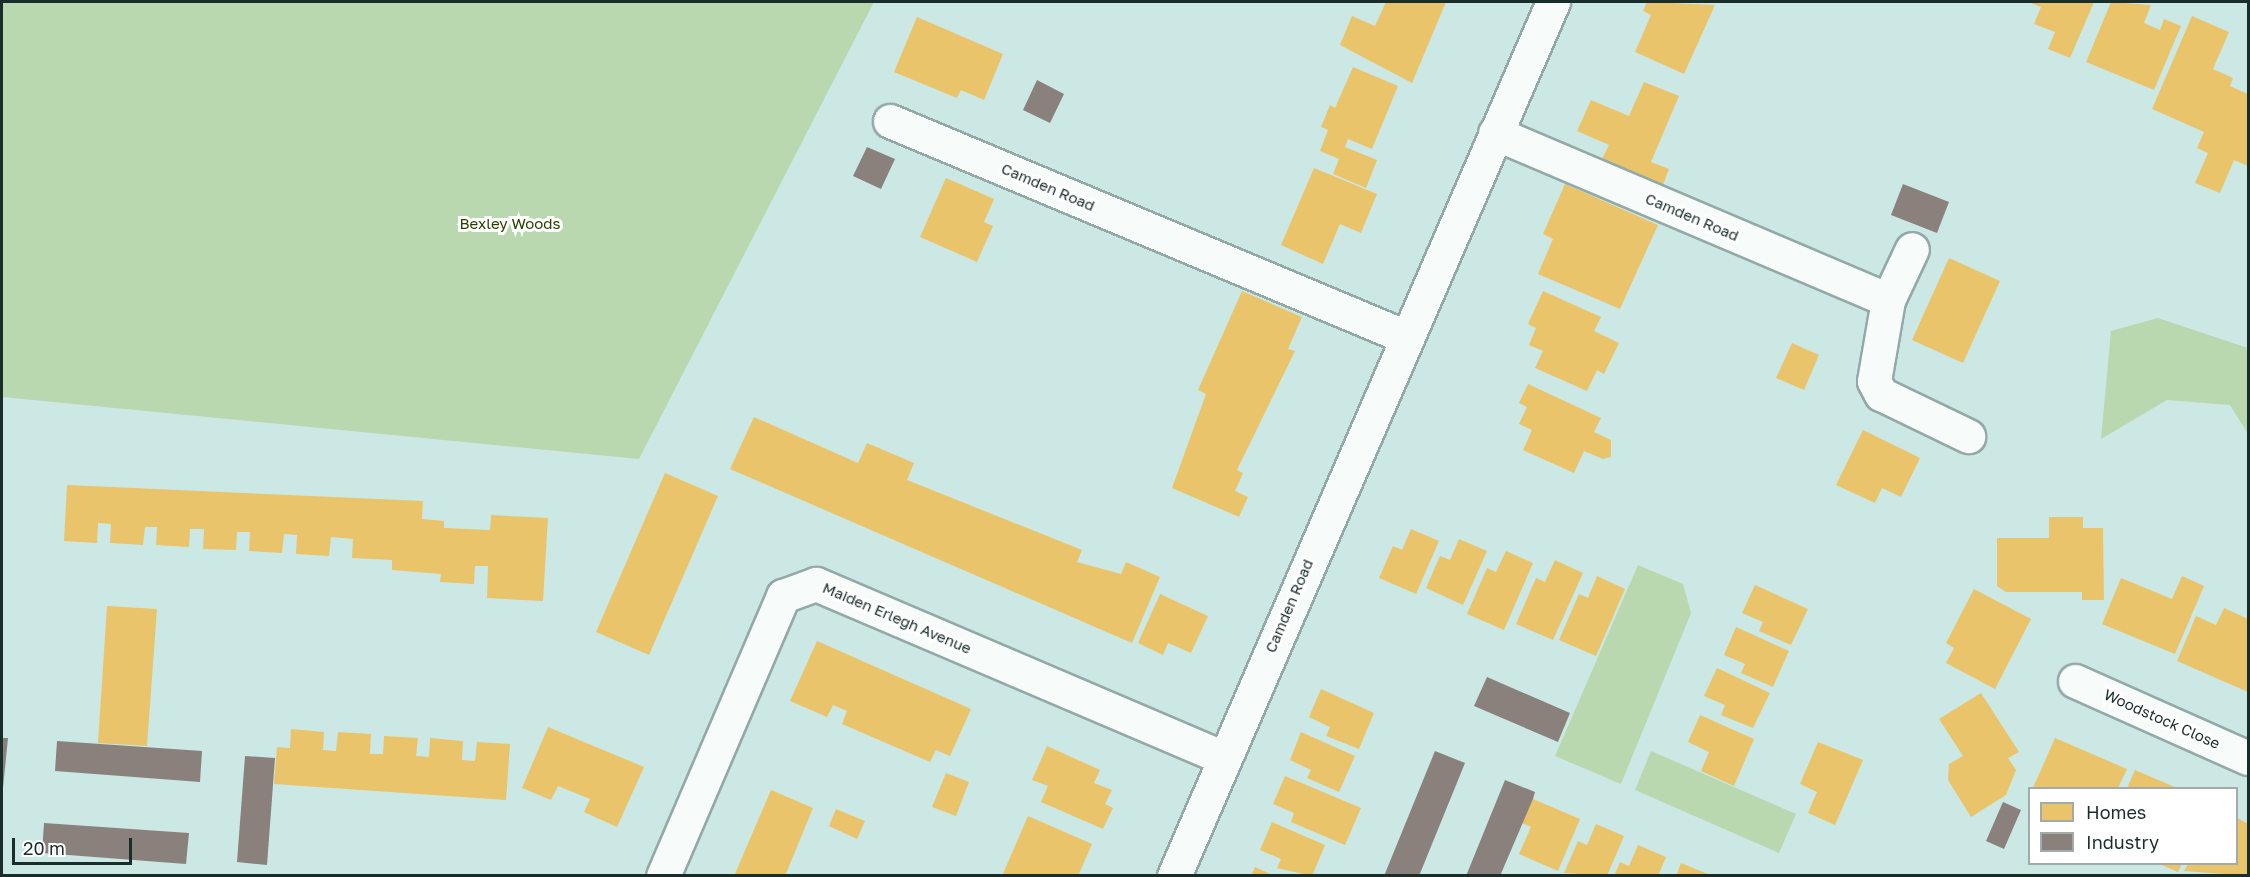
<!DOCTYPE html>
<style>
body{margin:0}
#map{position:relative;width:2250px;height:877px;overflow:hidden;background:#cce8e5;font-family:"Golos Text",sans-serif}
div>[style]{position:absolute}
[style*='--x']{left:calc(var(--x)*1px);top:calc(var(--y)*1px);width:calc(var(--w)*1px);rotate:calc(var(--a)*1deg)}
.green>*{inset:0;background:#b9d8af}
.homes>*{inset:0;background:#e9c46a}
.industry>*{inset:0;background:#8a817c}
.roads{filter:drop-shadow(2px 0 #93a9a7) drop-shadow(-2px 0 #93a9a7) drop-shadow(0 2px #93a9a7) drop-shadow(0 -2px #93a9a7)}
.minor>*{height:33px;margin:-16.5px;padding:0 16.5px;transform-origin:16.5px;border-radius:16.5px;background:#f7fcfb}
span{translate:-50% -50%;white-space:nowrap;text-align:center;line-height:1.15;-webkit-text-stroke:6px #fff;paint-order:stroke}
.street-label{font-size:15px;color:#192d2b}
.park-label{font-size:15px;color:#2a4001}
.frame{position:absolute;inset:0;border:3px solid #192d2b;pointer-events:none}
.legend{position:absolute;left:2028px;top:787px;width:210px;height:78px;box-sizing:border-box;background:#fff;border:2px solid #a3abaa;margin:0;padding:8px 10px;list-style:none;font-size:18px;color:#192d2b}
.legend li{display:flex;align-items:center;gap:12px;height:30px}
.legend b{width:30px;border:2px solid #a3abaa}
.scale{position:absolute;left:12px;top:838px;width:120px;height:27px;box-sizing:border-box;border:3px solid #192d2b;border-top:0;padding-left:8px;font-size:18px;line-height:21px;white-space:nowrap;color:#192d2b;-webkit-text-stroke:4px #fff;paint-order:stroke}
</style>
<div id="map">
<div class="green">
<i style="clip-path:polygon(2px 2px,874px 2px,639px 459px,2px 397px)"></i>
<i style="clip-path:polygon(2158px 318px,2248px 348px,2248px 434px,2230px 405px,2167px 400px,2101px 439px,2111px 331px)"></i>
<i style="clip-path:polygon(1638px 565px,1683px 584px,1691px 613px,1621px 784px,1555px 756px)"></i>
<i style="clip-path:polygon(1651px 751px,1796px 814px,1779px 853px,1635px 790px)"></i>
</div>
<div class="homes">
<i style="clip-path:polygon(1386px 2px,1446px 2px,1412px 83px,1340px 45px,1352px 16px,1375px 26px)"></i>
<i style="clip-path:polygon(1647px 2px,1715px 5px,1684px 74px,1635px 52px,1651px 15px,1643px 11px)"></i>
<i style="clip-path:polygon(2028px 2px,2094px 2px,2070px 58px,2048px 49px,2055px 32px,2034px 24px,2041px 7px)"></i>
<i style="clip-path:polygon(2111px 2px,2151px 5px,2144px 23px,2160px 30px,2164px 19px,2181px 26px,2154px 90px,2086px 62px)"></i>
<i style="clip-path:polygon(2192px 16px,2229px 32px,2213px 69px,2233px 78px,2230px 86px,2248px 94px,2248px 166px,2234px 160px,2220px 193px,2195px 183px,2208px 153px,2197px 148px,2204px 132px,2152px 109px)"></i>
<i style="clip-path:polygon(917px 17px,1003px 54px,984px 100px,961px 90px,957px 98px,894px 72px)"></i>
<i style="clip-path:polygon(1353px 67px,1398px 86px,1372px 149px,1348px 139px,1345px 147px,1377px 160px,1366px 188px,1333px 174px,1339px 159px,1320px 151px,1328px 130px,1321px 127px,1330px 105px,1335px 108px)"></i>
<i style="clip-path:polygon(1644px 82px,1679px 96px,1651px 162px,1669px 169px,1663px 185px,1602px 159px,1609px 145px,1577px 131px,1591px 100px,1629px 116px)"></i>
<i style="clip-path:polygon(1314px 168px,1377px 194px,1361px 233px,1340px 224px,1323px 264px,1281px 245px)"></i>
<i style="clip-path:polygon(946px 178px,994px 199px,984px 222px,993px 226px,977px 262px,920px 237px)"></i>
<i style="clip-path:polygon(1565px 184px,1658px 225px,1620px 309px,1538px 274px,1553px 239px,1543px 234px)"></i>
<i style="clip-path:polygon(1949px 258px,2000px 281px,1963px 363px,1912px 340px)"></i>
<i style="clip-path:polygon(1242px 291px,1302px 317px,1288px 349px,1295px 351px,1237px 470px,1243px 473px,1235px 491px,1248px 497px,1239px 517px,1172px 488px,1206px 394px,1198px 390px)"></i>
<i style="clip-path:polygon(1543px 291px,1601px 317px,1594px 331px,1619px 343px,1604px 374px,1597px 370px,1587px 391px,1535px 368px,1543px 351px,1529px 345px,1536px 328px,1528px 324px)"></i>
<i style="clip-path:polygon(1792px 343px,1819px 355px,1804px 390px,1776px 378px)"></i>
<i style="clip-path:polygon(1528px 384px,1601px 418px,1594px 432px,1611px 440px,1611px 457px,1603px 459px,1584px 451px,1574px 473px,1523px 450px,1532px 430px,1519px 424px,1527px 407px,1519px 403px)"></i>
<i style="clip-path:polygon(754px 417px,858px 463px,867px 443px,914px 463px,907px 480px,1082px 550px,1077px 562px,1121px 574px,1126px 562px,1160px 577px,1132px 643px,730px 469px)"></i>
<i style="clip-path:polygon(1863px 430px,1920px 458px,1901px 497px,1882px 488px,1875px 503px,1836px 485px)"></i>
<i style="clip-path:polygon(665px 473px,718px 496px,649px 655px,596px 632px)"></i>
<i style="clip-path:polygon(67px 485px,423px 501px,422px 519px,444px 521px,444px 528px,490px 530px,491px 515px,548px 518px,543px 601px,487px 598px,488px 566px,475px 566px,474px 584px,440px 582px,441px 574px,392px 570px,392px 560px,352px 558px,353px 539px,331px 537px,329px 556px,296px 554px,297px 535px,284px 534px,282px 553px,249px 551px,250px 532px,237px 532px,236px 550px,203px 549px,204px 529px,190px 529px,189px 547px,156px 545px,157px 527px,145px 527px,143px 545px,110px 543px,111px 524px,98px 523px,97px 543px,64px 541px)"></i>
<i style="clip-path:polygon(2049px 517px,2083px 517px,2083px 528px,2103px 528px,2104px 600px,2082px 600px,2082px 592px,2006px 592px,1997px 586px,1997px 538px,2049px 538px)"></i>
<i style="clip-path:polygon(1411px 529px,1439px 541px,1416px 594px,1379px 578px,1393px 546px,1402px 550px)"></i>
<i style="clip-path:polygon(1459px 539px,1487px 551px,1463px 605px,1426px 588px,1440px 556px,1450px 560px)"></i>
<i style="clip-path:polygon(1506px 551px,1533px 563px,1504px 630px,1467px 614px,1487px 568px,1496px 572px)"></i>
<i style="clip-path:polygon(1555px 560px,1583px 573px,1553px 640px,1516px 624px,1536px 578px,1545px 582px)"></i>
<i style="clip-path:polygon(1597px 576px,1625px 589px,1596px 656px,1559px 640px,1579px 594px,1588px 598px)"></i>
<i style="clip-path:polygon(2182px 576px,2204px 586px,2175px 654px,2102px 624px,2121px 578px,2172px 599px)"></i>
<i style="clip-path:polygon(1755px 585px,1808px 609px,1791px 645px,1759px 631px,1763px 622px,1742px 613px)"></i>
<i style="clip-path:polygon(1974px 589px,2031px 619px,1995px 689px,1946px 663px,1954px 648px,1946px 643px)"></i>
<i style="clip-path:polygon(1160px 594px,1208px 616px,1191px 653px,1168px 643px,1163px 655px,1138px 643px)"></i>
<i style="clip-path:polygon(107px 606px,157px 609px,147px 746px,98px 743px)"></i>
<i style="clip-path:polygon(2224px 608px,2248px 619px,2248px 692px,2177px 661px,2196px 616px,2216px 625px)"></i>
<i style="clip-path:polygon(1736px 627px,1789px 651px,1773px 687px,1741px 673px,1745px 664px,1724px 655px)"></i>
<i style="clip-path:polygon(817px 641px,971px 709px,950px 756px,936px 750px,930px 762px,842px 724px,847px 711px,833px 705px,827px 717px,790px 701px)"></i>
<i style="clip-path:polygon(1717px 668px,1770px 693px,1753px 728px,1721px 715px,1725px 705px,1704px 696px)"></i>
<i style="clip-path:polygon(1321px 689px,1374px 713px,1359px 749px,1326px 736px,1330px 727px,1309px 717px)"></i>
<i style="clip-path:polygon(1981px 693px,2019px 752px,2008px 758px,2016px 770px,2006px 795px,1971px 817px,1948px 780px,1949px 764px,1963px 756px,1939px 719px)"></i>
<i style="clip-path:polygon(1700px 715px,1754px 739px,1734px 786px,1701px 771px,1709px 752px,1688px 742px)"></i>
<i style="clip-path:polygon(548px 727px,644px 767px,617px 827px,584px 812px,590px 799px,558px 786px,551px 800px,522px 788px)"></i>
<i style="clip-path:polygon(291px 729px,324px 732px,323px 750px,336px 751px,338px 732px,371px 734px,370px 754px,383px 754px,384px 736px,418px 738px,416px 756px,429px 757px,430px 738px,463px 741px,462px 760px,475px 761px,477px 742px,510px 744px,506px 800px,274px 784px,277px 747px,290px 748px)"></i>
<i style="clip-path:polygon(1301px 732px,1355px 756px,1339px 792px,1307px 778px,1311px 770px,1290px 760px)"></i>
<i style="clip-path:polygon(2055px 738px,2127px 769px,2118px 788px,2033px 788px)"></i>
<i style="clip-path:polygon(1818px 742px,1863px 760px,1835px 825px,1808px 813px,1817px 792px,1800px 784px)"></i>
<i style="clip-path:polygon(1047px 746px,1100px 770px,1094px 783px,1112px 790px,1105px 804px,1113px 808px,1103px 829px,1041px 802px,1048px 786px,1032px 780px)"></i>
<i style="clip-path:polygon(2135px 770px,2177px 788px,2127px 788px)"></i>
<i style="clip-path:polygon(946px 773px,969px 782px,956px 816px,932px 807px)"></i>
<i style="clip-path:polygon(1285px 776px,1361px 808px,1345px 845px,1291px 822px,1294px 813px,1273px 804px)"></i>
<i style="clip-path:polygon(771px 790px,813px 808px,785px 876px,734px 876px)"></i>
<i style="clip-path:polygon(1533px 799px,1580px 819px,1558px 871px,1519px 854px,1531px 827px,1522px 823px)"></i>
<i style="clip-path:polygon(836px 809px,865px 821px,857px 839px,829px 826px)"></i>
<i style="clip-path:polygon(1028px 816px,1092px 844px,1078px 876px,1002px 876px)"></i>
<i style="clip-path:polygon(2236px 817px,2248px 824px,2248px 876px,2184px 871px,2188px 864px,2236px 864px)"></i>
<i style="clip-path:polygon(1272px 822px,1325px 845px,1312px 876px,1277px 868px,1281px 859px,1260px 850px)"></i>
<i style="clip-path:polygon(1596px 824px,1624px 836px,1607px 876px,1564px 873px,1578px 841px,1587px 845px)"></i>
<i style="clip-path:polygon(1638px 845px,1666px 857px,1658px 876px,1614px 876px,1620px 862px,1629px 866px)"></i>
<i style="clip-path:polygon(1681px 863px,1710px 875px,1710px 876px,1676px 876px)"></i>
<i style="clip-path:polygon(2159px 864px,2182px 864px,2178px 872px)"></i>
<i style="clip-path:polygon(1255px 867px,1275px 876px,1251px 876px)"></i>
</div>
<div class="industry">
<i style="clip-path:polygon(1037px 80px,1064px 94px,1050px 123px,1023px 110px)"></i>
<i style="clip-path:polygon(867px 147px,895px 159px,881px 189px,853px 176px)"></i>
<i style="clip-path:polygon(1903px 184px,1949px 202px,1937px 233px,1891px 215px)"></i>
<i style="clip-path:polygon(1487px 677px,1570px 713px,1558px 742px,1474px 706px)"></i>
<i style="clip-path:polygon(2px 738px,8px 738px,3px 788px,2px 788px)"></i>
<i style="clip-path:polygon(57px 741px,202px 751px,200px 782px,55px 771px)"></i>
<i style="clip-path:polygon(1435px 751px,1465px 763px,1419px 876px,1384px 876px)"></i>
<i style="clip-path:polygon(245px 756px,275px 758px,267px 865px,237px 862px)"></i>
<i style="clip-path:polygon(1505px 780px,1535px 792px,1533px 799px,1500px 876px,1466px 876px)"></i>
<i style="clip-path:polygon(2003px 802px,2021px 810px,2004px 849px,1986px 841px)"></i>
<i style="clip-path:polygon(44px 823px,189px 833px,186px 864px,42px 853px)"></i>
</div>
<div class="roads">
<div class="minor">
<i style="--x:890;--y:121;--w:559;--a:22.71"></i>
<i style="--x:1495;--y:133;--w:427;--a:23"></i>
<i style="--x:1888;--y:300;--w:56;--a:-64.8"></i>
<i style="--x:1888;--y:300;--w:82;--a:99.8"></i>
<i style="--x:1874;--y:381;--w:15;--a:62"></i>
<i style="--x:1881;--y:394;--w:97;--a:25.8"></i>
<i style="--x:2075;--y:681;--w:189;--a:24"></i>
<i style="--x:663;--y:876;--w:305;--a:-66.8"></i>
<i style="--x:783;--y:596;--w:35;--a:-20"></i>
<i style="--x:816;--y:584;--w:444;--a:23.1"></i>
<i style="--x:1174;--y:876;--w:953;--a:-66.56"></i>
</div>
</div>
<div class="street-label">
<span style="left:1048px;top:187px;rotate:23deg">Camden Road</span>
<span style="left:1692px;top:217px;rotate:23deg">Camden Road</span>
<span style="left:1289px;top:606px;rotate:-67deg">Camden Road</span>
<span style="left:897px;top:618px;rotate:23deg">Maiden Erlegh Avenue</span>
<span style="left:2162px;top:719px;rotate:24deg">Woodstock Close</span>
</div>
<div class="park-label">
<span style="left:510px;top:224px">Bexley Woods</span>
</div>
<div class="frame"></div>
<ul class="legend">
<li><b style="height:16px;background:#e9c46a"></b>Homes</li>
<li><b style="height:16px;background:#8a817c"></b>Industry</li>
</ul>
<div class="scale">20 m</div>
</div>
